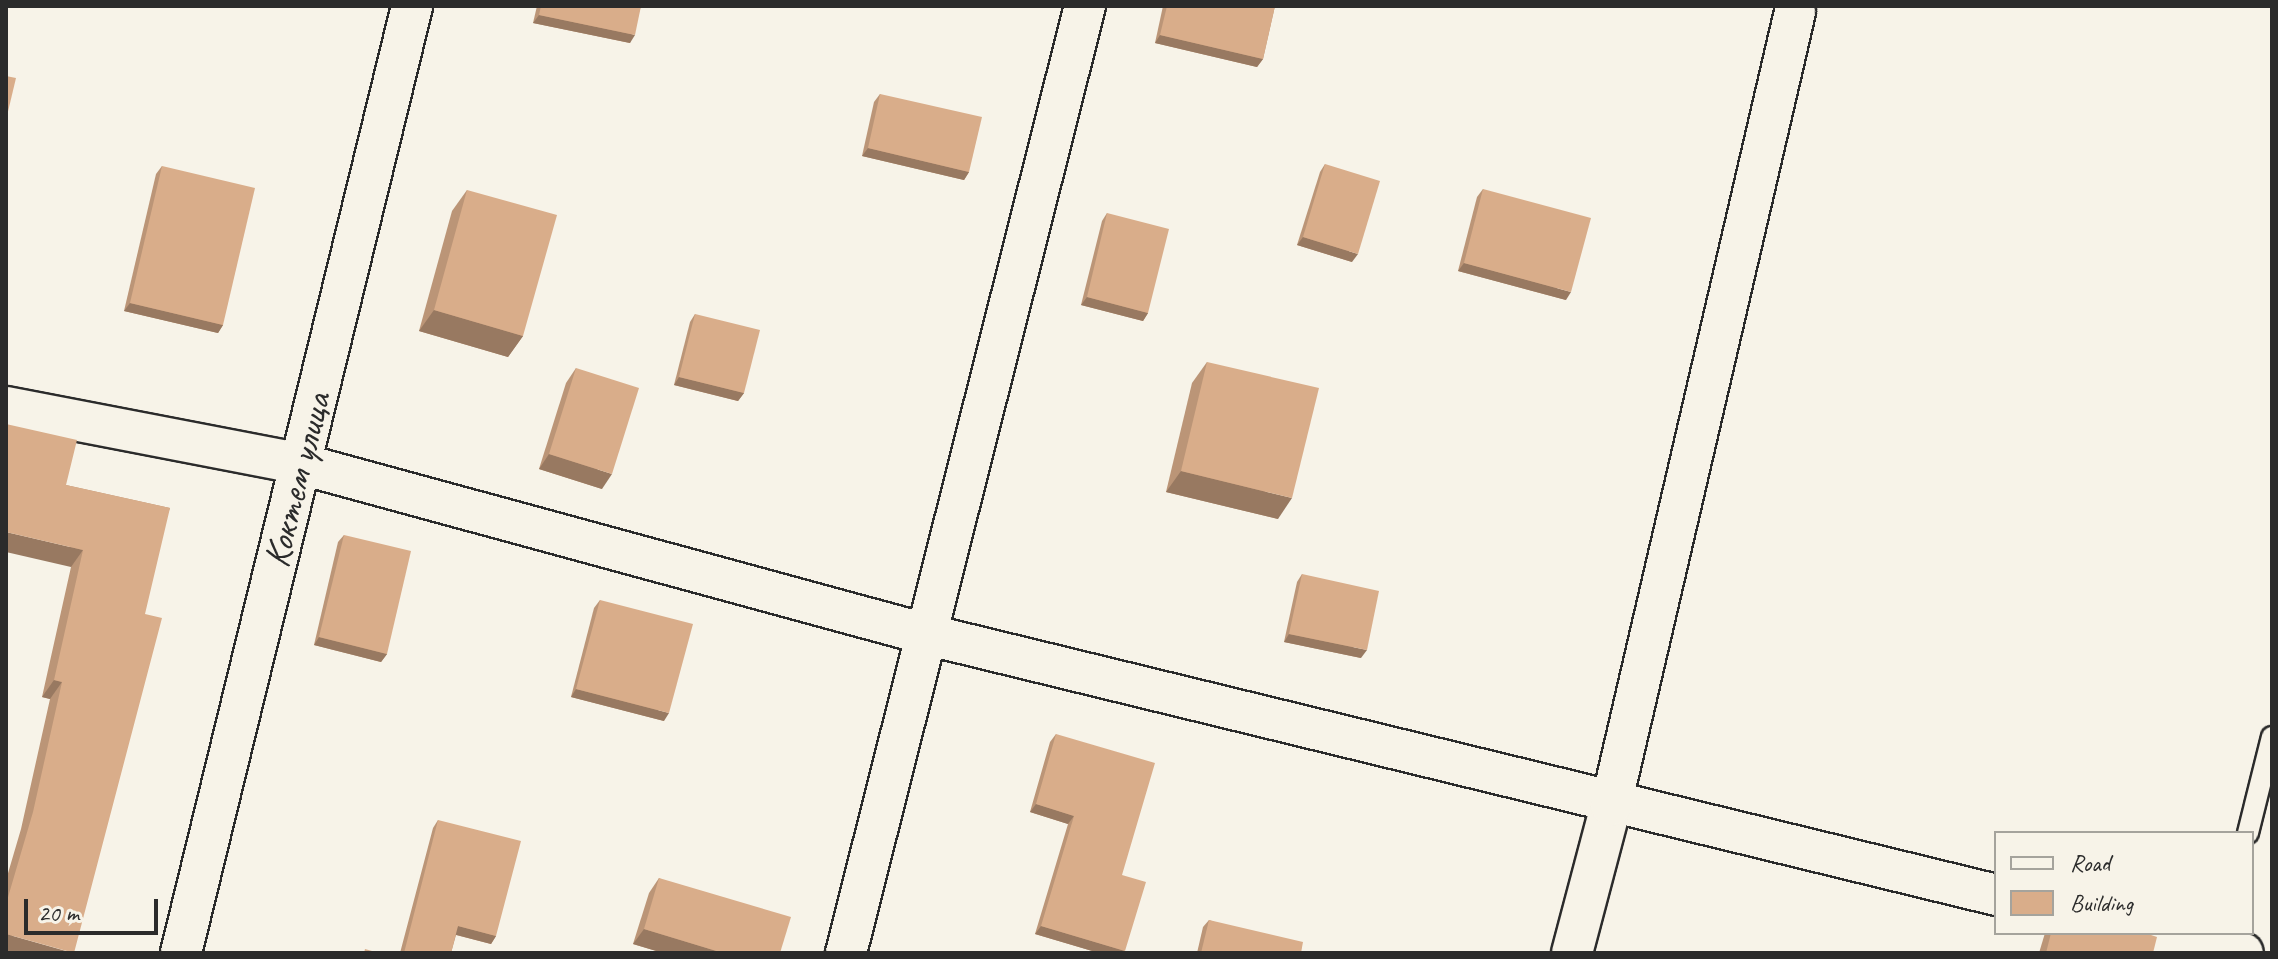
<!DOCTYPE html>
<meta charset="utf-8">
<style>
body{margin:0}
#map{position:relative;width:2278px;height:959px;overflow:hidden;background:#f7f3e8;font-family:Caveat,sans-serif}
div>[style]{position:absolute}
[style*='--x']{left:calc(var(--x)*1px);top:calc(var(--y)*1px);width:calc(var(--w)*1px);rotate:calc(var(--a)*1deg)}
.roads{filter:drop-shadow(2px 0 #2b2b2b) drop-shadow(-2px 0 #2b2b2b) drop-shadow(0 2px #2b2b2b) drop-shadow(0 -2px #2b2b2b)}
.service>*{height:20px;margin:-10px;padding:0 10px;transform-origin:10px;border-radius:10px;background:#f7f3e8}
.minor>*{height:40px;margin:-20px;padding:0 20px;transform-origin:20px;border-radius:20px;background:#f7f3e8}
.wall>*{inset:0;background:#bb9577}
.shaded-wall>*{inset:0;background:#987961}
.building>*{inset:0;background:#d9ad8a}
span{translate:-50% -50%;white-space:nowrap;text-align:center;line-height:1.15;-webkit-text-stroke:6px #f7f3e8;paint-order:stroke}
.street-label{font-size:38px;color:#2b2b2b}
.frame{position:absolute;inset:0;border:8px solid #2b2b2b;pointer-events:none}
.legend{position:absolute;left:1994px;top:831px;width:260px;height:104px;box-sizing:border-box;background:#f7f3e8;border:2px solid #a5a39c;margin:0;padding:10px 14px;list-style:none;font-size:24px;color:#2b2b2b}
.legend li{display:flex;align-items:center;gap:16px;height:40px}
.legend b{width:40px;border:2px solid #a5a39c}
.scale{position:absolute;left:24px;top:899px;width:134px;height:36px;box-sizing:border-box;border:4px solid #2b2b2b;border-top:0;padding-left:10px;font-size:24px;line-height:28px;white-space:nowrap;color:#2b2b2b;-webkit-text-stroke:6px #f7f3e8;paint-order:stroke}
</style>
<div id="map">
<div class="roads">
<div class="service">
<i style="--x:2248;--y:833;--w:99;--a:-76"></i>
</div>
<div class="minor">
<i style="--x:6;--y:407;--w:300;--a:10.9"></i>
<i style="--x:301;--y:464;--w:651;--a:15.23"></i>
<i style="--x:929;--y:635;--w:1098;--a:13.69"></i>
<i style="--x:2159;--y:933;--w:86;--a:13.4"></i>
<i style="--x:181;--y:953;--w:975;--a:-76.29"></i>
<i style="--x:846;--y:953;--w:977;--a:-75.84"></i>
<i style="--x:1572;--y:953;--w:153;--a:-75.2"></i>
<i style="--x:1611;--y:805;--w:814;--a:-76.94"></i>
</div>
</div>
<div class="wall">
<i style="clip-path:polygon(537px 6px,641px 6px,630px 43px,533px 23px)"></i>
<i style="clip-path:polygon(1163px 6px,1275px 6px,1263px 59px,1257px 67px,1155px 43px)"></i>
<i style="clip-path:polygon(880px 94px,969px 172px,964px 180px,862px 156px,874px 102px)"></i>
<i style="clip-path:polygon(1325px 164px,1352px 262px,1297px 245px,1320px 172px)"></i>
<i style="clip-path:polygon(162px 166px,223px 325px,218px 333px,124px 311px,156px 174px)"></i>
<i style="clip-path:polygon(1483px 189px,1566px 300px,1458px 271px,1477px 197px)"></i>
<i style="clip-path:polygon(467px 190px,523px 336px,508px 357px,419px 331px,452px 211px)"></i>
<i style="clip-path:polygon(1107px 213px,1148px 313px,1143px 321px,1081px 305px,1102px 221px)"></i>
<i style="clip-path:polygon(695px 314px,744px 393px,738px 401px,674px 385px,690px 322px)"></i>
<i style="clip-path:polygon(1207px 362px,1278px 519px,1166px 492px,1192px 383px)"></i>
<i style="clip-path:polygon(576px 368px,602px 489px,539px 469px,566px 383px)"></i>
<i style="clip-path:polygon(66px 485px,170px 508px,6px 953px,6px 880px,21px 829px,50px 699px,42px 697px,71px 567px)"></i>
<i style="clip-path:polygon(344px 535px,387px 654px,381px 662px,314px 645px,338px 542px)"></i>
<i style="clip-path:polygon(1302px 574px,1361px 658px,1284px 642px,1297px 582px)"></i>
<i style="clip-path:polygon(600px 600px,664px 721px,571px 697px,594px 608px)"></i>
<i style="clip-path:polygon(1056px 734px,1122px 875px,1124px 953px,1099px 953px,1035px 934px,1068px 824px,1030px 812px,1050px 742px)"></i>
<i style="clip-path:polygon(438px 820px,496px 936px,491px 944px,456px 935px,451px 953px,400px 953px,433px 828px)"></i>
<i style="clip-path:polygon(659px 878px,780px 953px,663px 953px,633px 944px,649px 893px)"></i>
<i style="clip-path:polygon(1209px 920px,1301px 953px,1197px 953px,1203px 927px)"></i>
<i style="clip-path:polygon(2045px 933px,2145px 933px,2153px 953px,2039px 953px)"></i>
</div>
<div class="shaded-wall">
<i style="clip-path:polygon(539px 15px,635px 35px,630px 43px,533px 23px)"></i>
<i style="clip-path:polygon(1160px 35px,1263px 59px,1257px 67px,1155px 43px)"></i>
<i style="clip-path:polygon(868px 148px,969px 172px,964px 180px,862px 156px)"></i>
<i style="clip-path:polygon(1303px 237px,1358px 254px,1352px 262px,1297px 245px)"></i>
<i style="clip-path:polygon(1464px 263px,1571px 292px,1566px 300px,1458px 271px)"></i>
<i style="clip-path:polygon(1087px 297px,1148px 313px,1143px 321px,1081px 305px)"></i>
<i style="clip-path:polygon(130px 303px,223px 325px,218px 333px,124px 311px)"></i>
<i style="clip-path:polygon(434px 310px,523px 336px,508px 357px,419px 331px)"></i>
<i style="clip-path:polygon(679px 377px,744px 393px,738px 401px,674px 385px)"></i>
<i style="clip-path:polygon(549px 454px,612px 474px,602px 489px,539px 469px)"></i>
<i style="clip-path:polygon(1181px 471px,1292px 498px,1278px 519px,1166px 492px)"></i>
<i style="clip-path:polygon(6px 532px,83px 550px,71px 567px,6px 552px)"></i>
<i style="clip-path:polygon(1289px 634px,1367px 650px,1361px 658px,1284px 642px)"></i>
<i style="clip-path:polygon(319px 637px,387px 654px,381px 662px,314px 645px)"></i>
<i style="clip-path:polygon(54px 680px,62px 682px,50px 699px,42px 697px)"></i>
<i style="clip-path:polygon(576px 689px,669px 713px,664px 721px,571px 697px)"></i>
<i style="clip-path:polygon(1036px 804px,1074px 816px,1068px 824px,1030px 812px)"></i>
<i style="clip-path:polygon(458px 926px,496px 936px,491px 944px,453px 934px)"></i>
<i style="clip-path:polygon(1041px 926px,1125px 951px,1124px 953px,1099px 953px,1035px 934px)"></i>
<i style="clip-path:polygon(644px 929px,723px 953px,663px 953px,633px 944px)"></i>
<i style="clip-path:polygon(6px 934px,73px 953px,6px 953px)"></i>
</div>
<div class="building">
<i style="clip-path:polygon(541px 6px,641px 6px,635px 35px,539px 15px)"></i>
<i style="clip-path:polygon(1167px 6px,1275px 6px,1263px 59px,1160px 35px)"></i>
<i style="clip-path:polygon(6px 76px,16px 78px,6px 120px)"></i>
<i style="clip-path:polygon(880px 94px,982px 117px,969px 172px,868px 148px)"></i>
<i style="clip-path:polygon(1325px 164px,1380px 181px,1358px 254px,1303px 237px)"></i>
<i style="clip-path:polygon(162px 166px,255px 188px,223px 325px,130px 303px)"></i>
<i style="clip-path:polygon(1483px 189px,1591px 218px,1571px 292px,1464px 263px)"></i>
<i style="clip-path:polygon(467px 190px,557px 215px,523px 336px,434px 310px)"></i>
<i style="clip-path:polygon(1107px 213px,1169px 229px,1148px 313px,1087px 297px)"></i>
<i style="clip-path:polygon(695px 314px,760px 330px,744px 393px,679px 377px)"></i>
<i style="clip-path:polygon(1207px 362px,1319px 388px,1292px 498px,1181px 471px)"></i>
<i style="clip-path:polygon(576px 368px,639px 388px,612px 474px,549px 454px)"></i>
<i style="clip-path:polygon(6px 424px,77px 440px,66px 485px,170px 508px,145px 614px,162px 618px,74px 953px,6px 934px,6px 904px,33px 812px,62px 682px,54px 680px,83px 550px,6px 532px)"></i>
<i style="clip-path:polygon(344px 535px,411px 551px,387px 654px,319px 637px)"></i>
<i style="clip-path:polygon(1302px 574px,1379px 591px,1367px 650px,1289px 634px)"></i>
<i style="clip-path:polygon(600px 600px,693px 624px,669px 713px,576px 689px)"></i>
<i style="clip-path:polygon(1056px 734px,1155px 763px,1122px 875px,1146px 882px,1125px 951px,1041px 926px,1074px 816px,1036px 804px)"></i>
<i style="clip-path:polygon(438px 820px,521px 841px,496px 936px,458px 926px,451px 953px,404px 953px)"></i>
<i style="clip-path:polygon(659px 878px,791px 917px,780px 953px,723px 953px,644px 929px)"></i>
<i style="clip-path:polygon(1209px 920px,1303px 942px,1301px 953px,1201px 953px)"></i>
<i style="clip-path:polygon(2051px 933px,2145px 933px,2157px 937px,2153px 953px,2046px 953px)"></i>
<i style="clip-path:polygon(365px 949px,379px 953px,364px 953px)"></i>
</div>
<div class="street-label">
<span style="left:297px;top:480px;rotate:-76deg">Коктем улица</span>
</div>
<div class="frame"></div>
<ul class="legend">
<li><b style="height:10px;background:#f7f3e8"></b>Road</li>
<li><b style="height:22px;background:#d9ad8a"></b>Building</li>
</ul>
<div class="scale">20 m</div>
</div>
